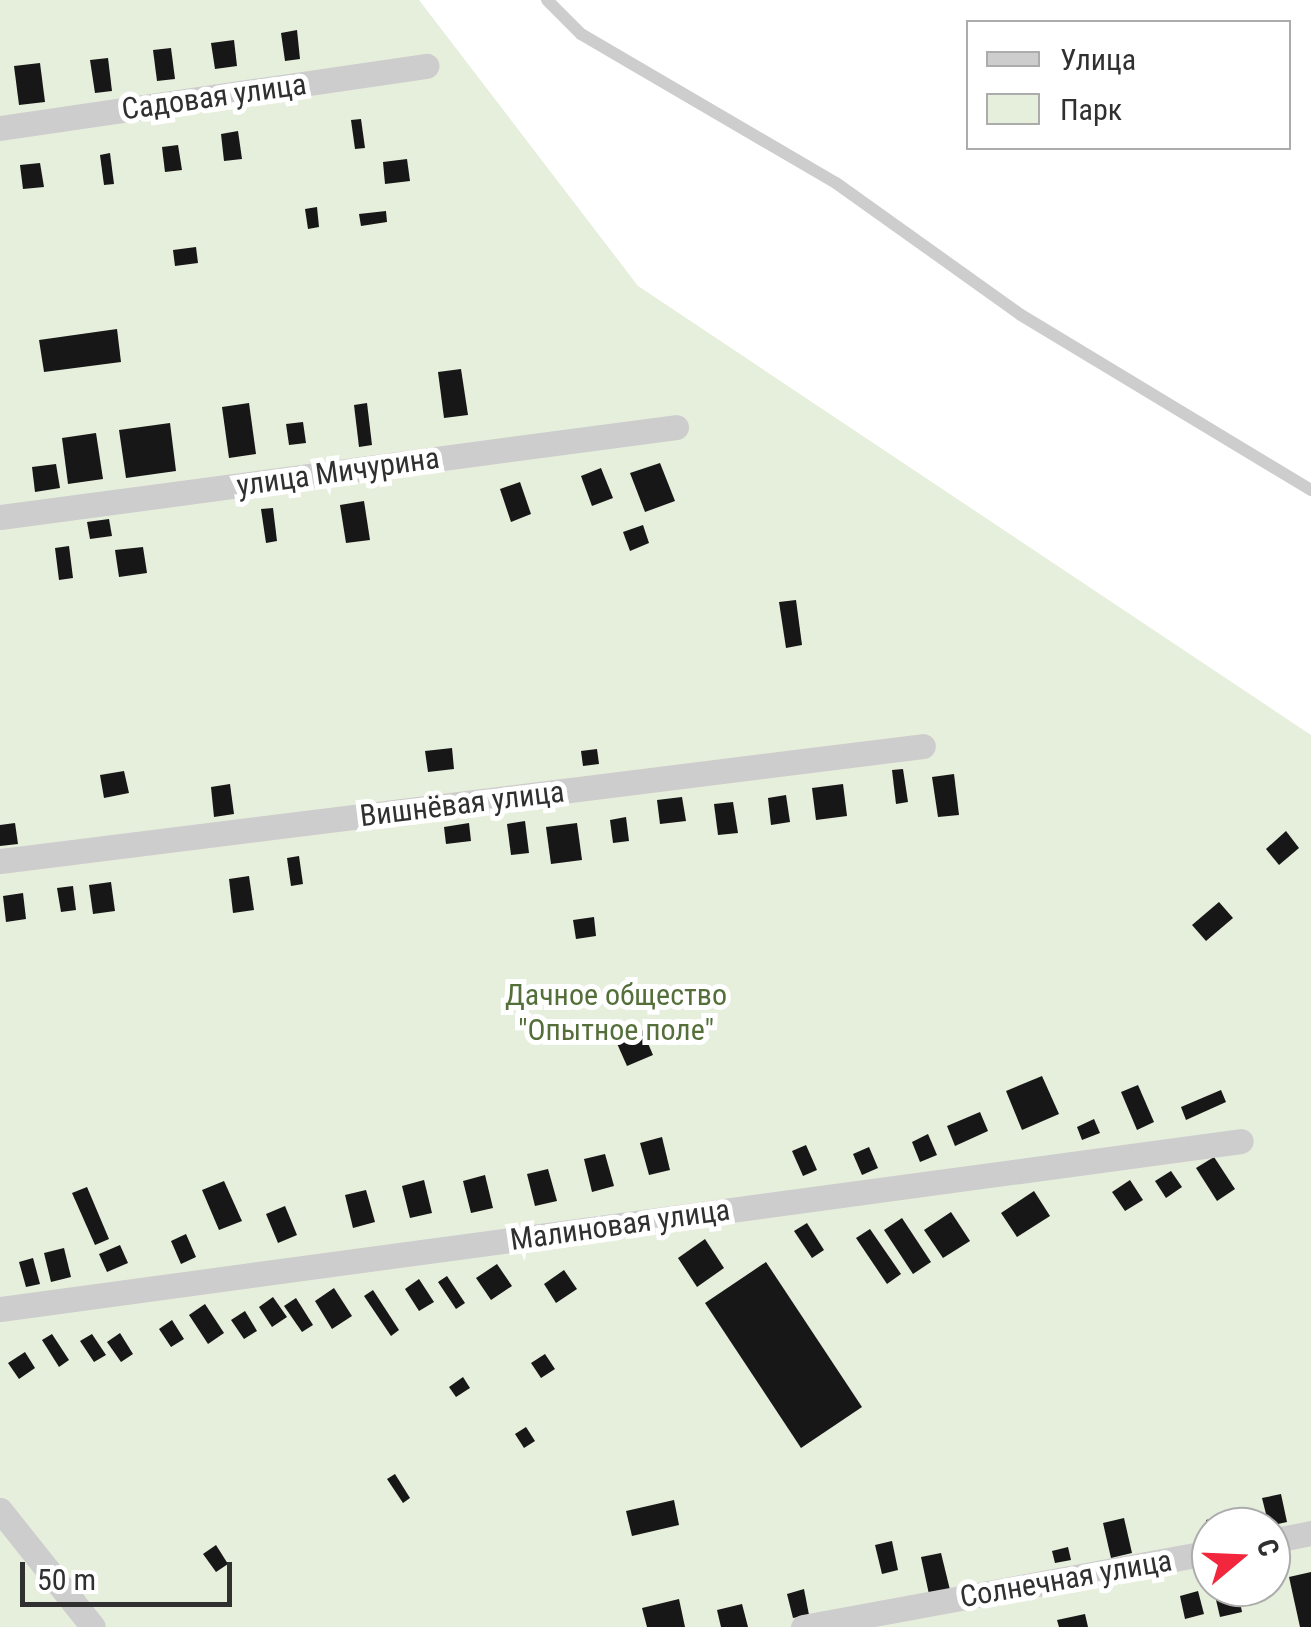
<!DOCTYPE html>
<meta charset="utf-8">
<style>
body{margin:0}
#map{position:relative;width:1311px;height:1627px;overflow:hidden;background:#fff;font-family:"Roboto Condensed",sans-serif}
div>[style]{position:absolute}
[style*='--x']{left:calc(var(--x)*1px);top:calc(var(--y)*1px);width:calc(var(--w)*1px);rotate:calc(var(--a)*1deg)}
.green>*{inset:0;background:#e6eedc}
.building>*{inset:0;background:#171717}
.lane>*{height:12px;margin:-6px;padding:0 6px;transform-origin:6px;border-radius:6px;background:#cdcdcd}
.street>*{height:25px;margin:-12.5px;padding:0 12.5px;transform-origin:12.5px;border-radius:12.5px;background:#cdcdcd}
span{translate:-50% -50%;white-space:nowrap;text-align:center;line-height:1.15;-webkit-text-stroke:10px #fff;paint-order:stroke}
.street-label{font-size:30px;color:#303030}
.park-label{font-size:30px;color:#546f39}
.legend{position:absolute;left:966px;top:20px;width:325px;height:130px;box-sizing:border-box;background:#fff;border:2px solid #acacac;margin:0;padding:12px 18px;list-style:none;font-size:30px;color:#303030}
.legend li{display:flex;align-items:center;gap:20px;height:50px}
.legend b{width:50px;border:2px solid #acacac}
.north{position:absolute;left:1191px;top:1507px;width:100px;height:100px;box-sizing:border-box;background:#fff;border:2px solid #acacac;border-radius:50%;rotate:71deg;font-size:28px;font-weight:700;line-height:40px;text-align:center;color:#303030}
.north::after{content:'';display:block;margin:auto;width:35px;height:45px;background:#f2263c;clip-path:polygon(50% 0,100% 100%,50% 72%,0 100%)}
.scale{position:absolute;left:20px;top:1562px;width:212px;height:45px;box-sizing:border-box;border:5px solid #303030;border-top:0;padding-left:12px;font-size:30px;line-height:35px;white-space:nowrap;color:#303030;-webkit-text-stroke:8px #fff;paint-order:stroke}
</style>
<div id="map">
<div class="green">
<i style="clip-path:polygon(evenodd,0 0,419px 0,638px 286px,1311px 735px,1311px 1627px,0 1627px,0 0,1211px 1527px,1271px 1527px,1271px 1587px,1211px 1587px,1211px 1527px)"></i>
</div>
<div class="building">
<i style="clip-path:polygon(297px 30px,300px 59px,285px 61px,281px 33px)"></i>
<i style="clip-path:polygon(234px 40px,237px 66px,215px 69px,211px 43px)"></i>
<i style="clip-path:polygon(171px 48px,175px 79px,157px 81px,153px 50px)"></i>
<i style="clip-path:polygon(108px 58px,112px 91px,95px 93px,90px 60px)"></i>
<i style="clip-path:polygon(40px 63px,45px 102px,19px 105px,14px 66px)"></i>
<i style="clip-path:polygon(361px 119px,365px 148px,355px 149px,351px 120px)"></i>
<i style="clip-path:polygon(238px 131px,242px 159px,224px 161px,221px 134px)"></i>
<i style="clip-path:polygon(178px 145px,182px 170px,165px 172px,162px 147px)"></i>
<i style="clip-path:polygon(110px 153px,114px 184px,104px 185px,100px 155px)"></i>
<i style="clip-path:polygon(407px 159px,410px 181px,385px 184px,383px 162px)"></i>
<i style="clip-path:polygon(40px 163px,44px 187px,23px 189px,20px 165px)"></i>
<i style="clip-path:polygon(317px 207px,319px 227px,308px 229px,305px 209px)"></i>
<i style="clip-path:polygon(386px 211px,387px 222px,361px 226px,359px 214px)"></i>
<i style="clip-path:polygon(196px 247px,198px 263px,175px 266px,173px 250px)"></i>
<i style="clip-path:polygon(117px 329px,121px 362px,44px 372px,39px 340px)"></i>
<i style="clip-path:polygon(461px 369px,468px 415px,444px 418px,438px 372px)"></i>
<i style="clip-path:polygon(249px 403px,256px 454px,229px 458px,222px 407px)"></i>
<i style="clip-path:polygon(367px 403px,372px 445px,359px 447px,354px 405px)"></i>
<i style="clip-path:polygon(303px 422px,306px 443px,289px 445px,286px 424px)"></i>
<i style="clip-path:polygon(170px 423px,176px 471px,126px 478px,119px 430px)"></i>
<i style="clip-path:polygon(96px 433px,103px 479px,68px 484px,62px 438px)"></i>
<i style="clip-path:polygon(660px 463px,675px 501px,645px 512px,630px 473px)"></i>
<i style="clip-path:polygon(56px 464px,60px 488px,35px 492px,32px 467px)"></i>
<i style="clip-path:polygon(601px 468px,613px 498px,592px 506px,581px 476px)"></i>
<i style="clip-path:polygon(520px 482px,531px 514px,511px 522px,500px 489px)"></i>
<i style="clip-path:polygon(364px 501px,370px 540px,346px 543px,340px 505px)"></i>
<i style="clip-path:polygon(273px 508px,277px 541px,266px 543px,261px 509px)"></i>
<i style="clip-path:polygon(109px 519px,112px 536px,90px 539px,87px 522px)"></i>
<i style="clip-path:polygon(643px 525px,649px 543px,630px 551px,623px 532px)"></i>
<i style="clip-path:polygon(69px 546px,73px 578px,59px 580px,55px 548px)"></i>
<i style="clip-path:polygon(143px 547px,147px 573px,119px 577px,115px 550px)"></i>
<i style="clip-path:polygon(796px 600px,802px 645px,786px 648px,779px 602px)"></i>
<i style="clip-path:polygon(452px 748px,454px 769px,428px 772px,425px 751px)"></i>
<i style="clip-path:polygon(597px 749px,599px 764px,583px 766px,581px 751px)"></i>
<i style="clip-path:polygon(903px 769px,908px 802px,896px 804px,892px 770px)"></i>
<i style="clip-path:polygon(124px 771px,129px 793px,104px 798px,100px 775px)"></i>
<i style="clip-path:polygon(954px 774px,959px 815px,938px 817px,932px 777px)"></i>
<i style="clip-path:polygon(230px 784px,234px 814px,214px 817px,211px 787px)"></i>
<i style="clip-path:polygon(843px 784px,847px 816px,816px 820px,812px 788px)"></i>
<i style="clip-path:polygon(786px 795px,790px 822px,771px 825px,768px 798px)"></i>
<i style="clip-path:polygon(682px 797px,686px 821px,660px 824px,657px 800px)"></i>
<i style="clip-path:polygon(733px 802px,738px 833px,718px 835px,714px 804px)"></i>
<i style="clip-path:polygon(626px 817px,629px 841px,613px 843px,610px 820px)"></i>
<i style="clip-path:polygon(525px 821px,529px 853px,511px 855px,507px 824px)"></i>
<i style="clip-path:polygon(15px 823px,18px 844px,0 846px,0 825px)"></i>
<i style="clip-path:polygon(469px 823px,471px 841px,446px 844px,444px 827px)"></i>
<i style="clip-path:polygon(577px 823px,582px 860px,551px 864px,546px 827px)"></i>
<i style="clip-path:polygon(1286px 831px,1299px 848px,1279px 865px,1266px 849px)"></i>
<i style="clip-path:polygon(299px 856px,303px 884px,291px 886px,287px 858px)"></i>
<i style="clip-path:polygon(249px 876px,254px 910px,233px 913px,229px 879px)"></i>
<i style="clip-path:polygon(111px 882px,115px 911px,93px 914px,89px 885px)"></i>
<i style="clip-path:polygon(73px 886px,76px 910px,61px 912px,57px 888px)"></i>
<i style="clip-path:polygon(23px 893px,26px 919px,6px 922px,3px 896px)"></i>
<i style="clip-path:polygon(1219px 902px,1233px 918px,1206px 941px,1192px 925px)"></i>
<i style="clip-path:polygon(594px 917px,596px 936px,576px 939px,573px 920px)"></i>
<i style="clip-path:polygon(641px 1027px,653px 1055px,627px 1066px,615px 1039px)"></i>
<i style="clip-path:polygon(1042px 1076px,1059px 1114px,1022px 1130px,1006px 1091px)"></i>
<i style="clip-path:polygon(1138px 1085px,1154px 1122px,1137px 1130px,1121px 1092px)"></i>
<i style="clip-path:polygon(1221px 1090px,1226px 1102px,1186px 1120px,1181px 1107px)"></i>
<i style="clip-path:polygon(980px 1112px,988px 1131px,955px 1146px,947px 1126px)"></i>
<i style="clip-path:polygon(1094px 1119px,1100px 1133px,1082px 1140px,1077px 1127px)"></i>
<i style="clip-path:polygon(928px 1134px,937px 1155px,920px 1162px,912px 1142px)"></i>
<i style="clip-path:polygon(662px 1137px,670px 1170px,649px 1175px,640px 1143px)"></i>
<i style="clip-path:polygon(806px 1145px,817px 1170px,803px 1176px,792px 1151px)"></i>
<i style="clip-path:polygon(869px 1147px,878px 1168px,862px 1175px,853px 1154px)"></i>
<i style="clip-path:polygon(605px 1154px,614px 1186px,592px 1192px,584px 1159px)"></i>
<i style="clip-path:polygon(1214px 1157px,1235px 1189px,1217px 1201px,1196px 1168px)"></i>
<i style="clip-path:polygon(548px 1169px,557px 1201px,535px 1206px,527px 1174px)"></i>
<i style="clip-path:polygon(1171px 1171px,1182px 1187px,1166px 1198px,1155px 1181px)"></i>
<i style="clip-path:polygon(485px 1175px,493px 1208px,471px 1213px,463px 1181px)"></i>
<i style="clip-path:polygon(424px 1180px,432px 1213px,410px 1218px,402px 1186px)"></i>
<i style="clip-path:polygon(1130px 1180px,1143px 1200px,1125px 1211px,1112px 1192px)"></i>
<i style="clip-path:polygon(224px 1181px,242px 1221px,219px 1230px,202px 1190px)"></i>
<i style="clip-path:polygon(87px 1187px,109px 1239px,95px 1245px,72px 1193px)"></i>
<i style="clip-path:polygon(366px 1190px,375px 1222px,353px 1228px,345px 1195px)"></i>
<i style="clip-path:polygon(1034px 1191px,1050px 1216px,1017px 1237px,1001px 1213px)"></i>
<i style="clip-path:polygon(285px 1206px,297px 1235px,278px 1243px,266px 1214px)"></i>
<i style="clip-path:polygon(951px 1212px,970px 1241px,943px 1258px,924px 1230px)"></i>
<i style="clip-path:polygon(902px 1218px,931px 1262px,913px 1274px,884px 1230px)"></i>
<i style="clip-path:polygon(807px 1223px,824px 1250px,812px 1258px,794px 1231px)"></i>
<i style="clip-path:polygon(870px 1229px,901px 1274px,887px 1284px,856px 1238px)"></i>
<i style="clip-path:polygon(186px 1234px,196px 1257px,181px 1264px,171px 1241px)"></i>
<i style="clip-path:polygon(705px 1239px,724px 1268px,697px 1287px,678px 1258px)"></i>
<i style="clip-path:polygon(120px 1245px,128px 1263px,107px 1272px,99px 1254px)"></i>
<i style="clip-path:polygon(64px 1248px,71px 1277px,51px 1282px,44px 1253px)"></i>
<i style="clip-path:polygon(33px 1258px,40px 1284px,26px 1287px,19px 1262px)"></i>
<i style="clip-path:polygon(766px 1262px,862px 1407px,801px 1448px,705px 1303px)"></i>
<i style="clip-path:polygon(497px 1264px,512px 1286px,491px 1300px,476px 1278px)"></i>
<i style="clip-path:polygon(564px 1270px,577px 1289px,556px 1303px,544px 1284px)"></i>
<i style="clip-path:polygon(447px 1276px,465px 1303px,456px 1309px,438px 1282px)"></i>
<i style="clip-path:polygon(419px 1279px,434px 1302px,419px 1311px,405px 1289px)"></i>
<i style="clip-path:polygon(334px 1288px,352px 1316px,332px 1329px,315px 1301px)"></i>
<i style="clip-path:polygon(373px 1290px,399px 1330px,391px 1336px,364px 1296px)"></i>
<i style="clip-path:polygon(273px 1297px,287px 1317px,272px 1327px,259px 1307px)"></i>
<i style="clip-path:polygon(296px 1298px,313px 1325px,302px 1332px,284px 1306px)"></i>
<i style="clip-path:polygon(205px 1304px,224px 1333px,208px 1344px,189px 1315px)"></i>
<i style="clip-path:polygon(245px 1311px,257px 1331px,244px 1339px,231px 1320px)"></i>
<i style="clip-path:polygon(172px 1320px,184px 1339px,171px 1347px,159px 1329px)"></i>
<i style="clip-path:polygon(120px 1333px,133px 1354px,121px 1362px,107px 1342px)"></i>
<i style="clip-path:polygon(52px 1334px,69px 1360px,59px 1367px,42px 1340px)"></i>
<i style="clip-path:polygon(92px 1334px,106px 1355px,94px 1362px,80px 1341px)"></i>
<i style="clip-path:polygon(25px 1352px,35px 1368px,19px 1379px,8px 1363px)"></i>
<i style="clip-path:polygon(545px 1354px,555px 1369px,541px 1378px,531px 1363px)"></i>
<i style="clip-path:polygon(463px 1377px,470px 1388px,456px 1397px,449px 1387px)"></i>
<i style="clip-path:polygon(526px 1427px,535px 1441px,524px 1448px,515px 1434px)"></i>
<i style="clip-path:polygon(395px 1474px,410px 1498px,403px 1503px,387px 1479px)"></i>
<i style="clip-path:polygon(1281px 1494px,1287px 1522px,1269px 1526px,1262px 1498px)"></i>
<i style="clip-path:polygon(674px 1500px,679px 1525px,632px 1536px,626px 1511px)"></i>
<i style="clip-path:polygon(1227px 1515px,1230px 1527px,1211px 1527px,1209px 1535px,1206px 1520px)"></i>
<i style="clip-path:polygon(1124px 1518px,1132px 1553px,1111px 1558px,1103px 1523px)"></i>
<i style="clip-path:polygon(892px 1541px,898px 1570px,882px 1574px,875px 1545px)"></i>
<i style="clip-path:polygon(216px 1545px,228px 1564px,216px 1572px,203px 1554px)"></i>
<i style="clip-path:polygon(1068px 1547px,1071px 1560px,1055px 1563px,1052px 1551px)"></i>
<i style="clip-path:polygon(941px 1553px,951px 1594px,930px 1599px,921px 1557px)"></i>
<i style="clip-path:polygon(1311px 1572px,1311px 1627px,1300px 1627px,1289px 1577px)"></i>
<i style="clip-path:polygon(1213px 1587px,1237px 1587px,1242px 1612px,1220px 1617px)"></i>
<i style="clip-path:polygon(804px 1589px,809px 1615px,793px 1618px,787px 1594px)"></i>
<i style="clip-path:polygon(1198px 1591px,1204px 1614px,1185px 1619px,1180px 1596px)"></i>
<i style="clip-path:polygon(679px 1599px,685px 1627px,647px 1627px,642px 1608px)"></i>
<i style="clip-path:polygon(742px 1604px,748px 1627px,721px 1627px,717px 1610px)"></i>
<i style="clip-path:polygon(1085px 1614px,1088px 1627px,1059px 1627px,1057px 1620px)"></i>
</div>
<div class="lane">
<i style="--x:547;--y:0;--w:48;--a:45"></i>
<i style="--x:581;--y:34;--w:295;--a:30.3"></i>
<i style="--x:836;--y:183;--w:227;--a:35.5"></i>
<i style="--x:1021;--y:315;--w:339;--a:31.1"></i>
</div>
<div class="street">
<i style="--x:0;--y:128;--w:431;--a:-8.3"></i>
<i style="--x:0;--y:517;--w:682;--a:-7.58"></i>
<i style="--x:0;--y:861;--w:930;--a:-7.1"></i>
<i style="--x:0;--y:1309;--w:1252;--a:-7.71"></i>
<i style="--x:0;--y:1510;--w:149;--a:51.5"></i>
<i style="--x:1271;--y:1541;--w:41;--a:-11.3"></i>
<i style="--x:803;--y:1627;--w:415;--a:-10.4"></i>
</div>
<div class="street-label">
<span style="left:214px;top:97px;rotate:-8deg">Садовая улица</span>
<span style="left:338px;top:472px;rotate:-8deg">улица Мичурина</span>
<span style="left:462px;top:804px;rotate:-7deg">Вишнёвая улица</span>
<span style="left:620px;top:1225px;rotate:-8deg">Малиновая улица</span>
<span style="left:1066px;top:1579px;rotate:-10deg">Солнечная улица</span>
</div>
<div class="park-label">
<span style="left:616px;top:1012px">Дачное общество<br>"Опытное поле"</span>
</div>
<ul class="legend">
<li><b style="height:12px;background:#cdcdcd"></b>Улица</li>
<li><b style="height:28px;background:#e6eedc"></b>Парк</li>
</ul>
<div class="north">С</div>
<div class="scale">50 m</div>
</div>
